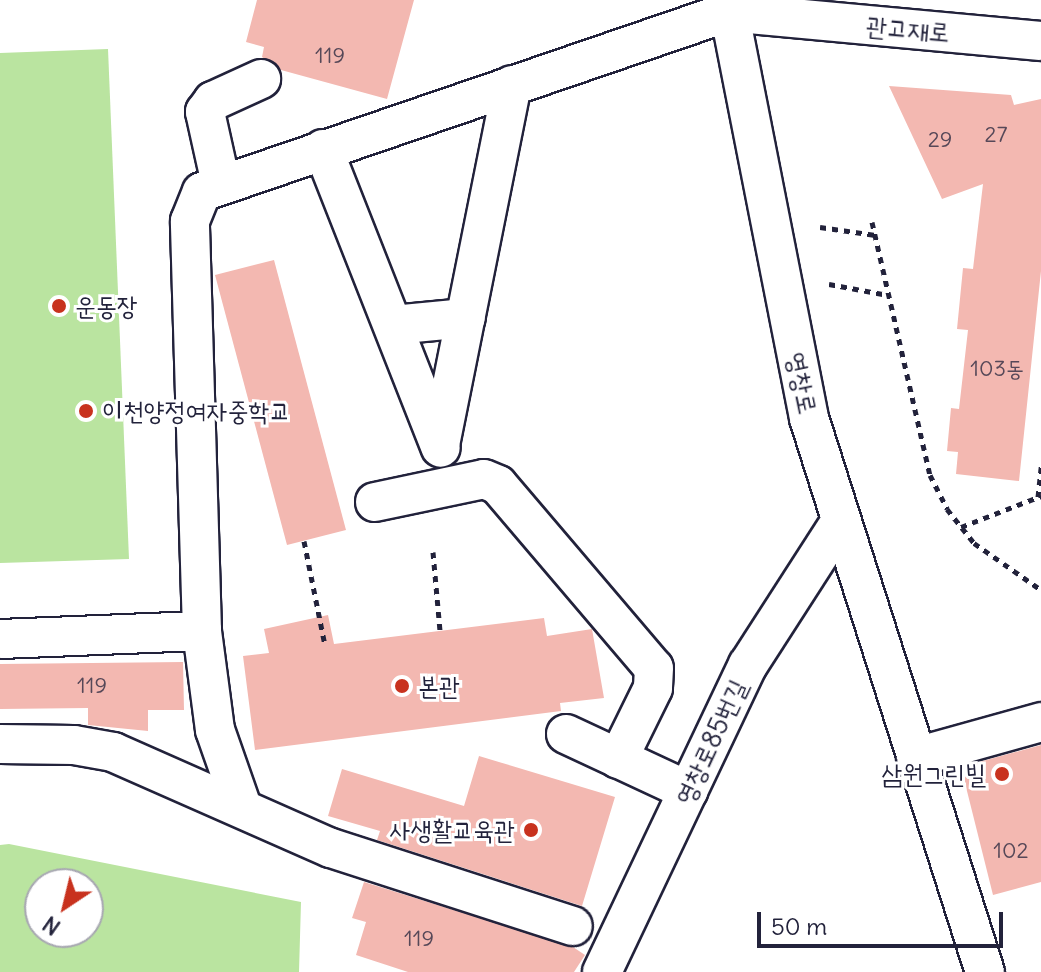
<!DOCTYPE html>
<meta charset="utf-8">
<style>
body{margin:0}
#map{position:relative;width:1041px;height:972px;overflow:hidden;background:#fff;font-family:Delius,"Poor Story",sans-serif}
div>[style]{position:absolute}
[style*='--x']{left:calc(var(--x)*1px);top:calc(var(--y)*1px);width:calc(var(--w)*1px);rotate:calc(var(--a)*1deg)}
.green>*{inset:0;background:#bae4a0}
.building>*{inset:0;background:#f3b8b1}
.path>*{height:5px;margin-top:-2.5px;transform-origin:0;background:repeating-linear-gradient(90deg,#22223b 0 6px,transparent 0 12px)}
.roads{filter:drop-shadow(2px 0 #22223b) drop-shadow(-2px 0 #22223b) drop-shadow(0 2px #22223b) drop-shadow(0 -2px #22223b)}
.minor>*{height:38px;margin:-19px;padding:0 19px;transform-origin:19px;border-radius:19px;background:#fff}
.dots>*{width:22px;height:22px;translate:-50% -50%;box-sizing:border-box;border:4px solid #fff;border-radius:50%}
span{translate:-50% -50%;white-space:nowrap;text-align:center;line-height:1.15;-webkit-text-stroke:6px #fff;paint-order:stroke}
.number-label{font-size:22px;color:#564858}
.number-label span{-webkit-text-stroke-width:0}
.street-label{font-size:26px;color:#22223b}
.poi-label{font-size:26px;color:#22223b}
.left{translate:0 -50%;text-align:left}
.right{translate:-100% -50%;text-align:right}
.north{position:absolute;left:24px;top:868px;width:80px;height:80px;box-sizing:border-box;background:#fff;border:2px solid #a7a7b1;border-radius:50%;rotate:215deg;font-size:22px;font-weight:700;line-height:32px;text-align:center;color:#22223b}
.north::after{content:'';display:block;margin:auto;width:28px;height:36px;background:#c8321e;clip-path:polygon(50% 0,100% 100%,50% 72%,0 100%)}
.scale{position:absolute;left:757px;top:912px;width:246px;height:36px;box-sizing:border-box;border:4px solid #22223b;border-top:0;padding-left:10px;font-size:24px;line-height:28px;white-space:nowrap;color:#22223b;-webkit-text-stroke:6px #fff;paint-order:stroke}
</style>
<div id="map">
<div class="green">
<i style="clip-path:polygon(108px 49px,129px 559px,0 563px,0 53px)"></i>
<i style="clip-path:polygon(evenodd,9px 844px,301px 902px,299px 972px,0 972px,0 845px,9px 844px,88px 884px,88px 932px,40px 932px,40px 884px,88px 884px)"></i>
</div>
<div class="building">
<i style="clip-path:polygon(257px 0,414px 0,387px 99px,281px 70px,262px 57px,264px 47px,246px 42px)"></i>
<i style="clip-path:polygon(889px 86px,1011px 95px,1014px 105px,1041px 99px,1041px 271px,1019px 481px,956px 474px,958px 452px,947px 451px,951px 408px,959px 409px,968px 330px,957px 329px,963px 268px,973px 269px,983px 184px,942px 199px)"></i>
<i style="clip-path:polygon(274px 260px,346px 530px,287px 545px,215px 275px)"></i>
<i style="clip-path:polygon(328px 615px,334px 644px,544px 618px,547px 636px,592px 629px,604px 698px,560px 703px,561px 711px,255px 750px,243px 656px,269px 653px,264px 629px)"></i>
<i style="clip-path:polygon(183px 662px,184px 710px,148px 710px,148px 731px,88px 725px,88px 708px,0 709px,0 664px)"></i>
<i style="clip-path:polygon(1041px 745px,1041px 882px,993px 895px,961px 767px)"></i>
<i style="clip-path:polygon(479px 756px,615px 797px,582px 906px,377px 840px,380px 831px,328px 816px,342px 769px,464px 806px)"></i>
<i style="clip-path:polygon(364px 882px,573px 947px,585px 955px,574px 972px,408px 972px,356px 955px,366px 922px,352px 918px)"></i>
</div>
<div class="path">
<i style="--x:872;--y:222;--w:260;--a:77.1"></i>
<i style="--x:930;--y:475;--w:38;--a:63"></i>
<i style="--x:947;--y:509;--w:43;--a:51.5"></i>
<i style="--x:974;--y:543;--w:82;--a:35"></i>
<i style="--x:820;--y:227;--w:56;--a:8.3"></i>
<i style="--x:829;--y:284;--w:60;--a:10.6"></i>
<i style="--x:1038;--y:497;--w:31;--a:-84"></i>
<i style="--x:961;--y:527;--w:86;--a:-21.2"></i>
<i style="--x:304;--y:541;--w:106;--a:78.6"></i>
<i style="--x:433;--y:552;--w:79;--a:84.9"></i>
</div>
<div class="roads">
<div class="minor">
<i style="--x:727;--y:0;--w:426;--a:78.9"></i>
<i style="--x:809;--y:418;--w:581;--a:72.38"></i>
<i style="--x:323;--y:149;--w:321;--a:68.5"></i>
<i style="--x:221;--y:184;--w:74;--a:-102.5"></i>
<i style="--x:205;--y:112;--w:14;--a:-54"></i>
<i style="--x:213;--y:101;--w:53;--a:-24.6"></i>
<i style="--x:393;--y:325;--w:73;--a:-5.5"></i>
<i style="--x:440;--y:445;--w:367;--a:-78.7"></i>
<i style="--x:375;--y:502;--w:111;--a:-11.9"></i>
<i style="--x:484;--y:479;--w:15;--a:23"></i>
<i style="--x:498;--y:485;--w:240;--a:49.6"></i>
<i style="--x:654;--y:668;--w:20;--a:93"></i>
<i style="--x:653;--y:688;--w:79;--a:116.2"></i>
<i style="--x:0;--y:639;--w:202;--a:-2.3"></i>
<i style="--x:566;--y:734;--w:135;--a:25"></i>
<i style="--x:0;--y:744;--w:74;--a:0.8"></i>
<i style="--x:74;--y:745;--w:40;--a:10"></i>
<i style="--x:113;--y:752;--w:238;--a:23.8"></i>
<i style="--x:331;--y:848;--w:254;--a:17.9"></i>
<i style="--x:916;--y:757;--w:130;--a:-15.6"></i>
<i style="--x:242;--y:807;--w:82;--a:-109.3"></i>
<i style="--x:215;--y:730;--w:100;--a:-97.5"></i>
<i style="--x:202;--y:631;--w:410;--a:-91.7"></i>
<i style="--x:190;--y:221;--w:31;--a:-68"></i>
<i style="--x:202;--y:192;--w:556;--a:-18.89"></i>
<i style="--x:728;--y:12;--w:314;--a:5.3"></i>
<i style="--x:602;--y:972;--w:340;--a:-64.6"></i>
<i style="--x:748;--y:665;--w:168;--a:-57.2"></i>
</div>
</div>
<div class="dots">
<i style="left:59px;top:306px;background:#c8321e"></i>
<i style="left:86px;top:411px;background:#c8321e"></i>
<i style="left:402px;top:686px;background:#c8321e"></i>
<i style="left:1002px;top:774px;background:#c8321e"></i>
<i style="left:531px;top:830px;background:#c8321e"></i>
</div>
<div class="number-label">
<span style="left:330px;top:56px">119</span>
<span style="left:996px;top:135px">27</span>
<span style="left:940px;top:140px">29</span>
<span style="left:997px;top:369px">103동</span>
<span style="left:92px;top:686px">119</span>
<span style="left:1011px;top:851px">102</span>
<span style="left:419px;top:939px">119</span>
</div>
<div class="street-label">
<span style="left:908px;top:29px;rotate:5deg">관고재로</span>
<span style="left:802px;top:383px;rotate:78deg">영창로</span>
<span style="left:711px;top:742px;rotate:-65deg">영창로85번길</span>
</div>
<div class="poi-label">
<span class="left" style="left:75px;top:306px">운동장</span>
<span class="left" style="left:102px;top:411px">이천양정여자중학교</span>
<span class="left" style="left:418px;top:686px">본관</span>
<span class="right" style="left:986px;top:774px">삼원그린빌</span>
<span class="right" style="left:515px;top:830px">사생활교육관</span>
</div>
<div class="north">N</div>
<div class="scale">50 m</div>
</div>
